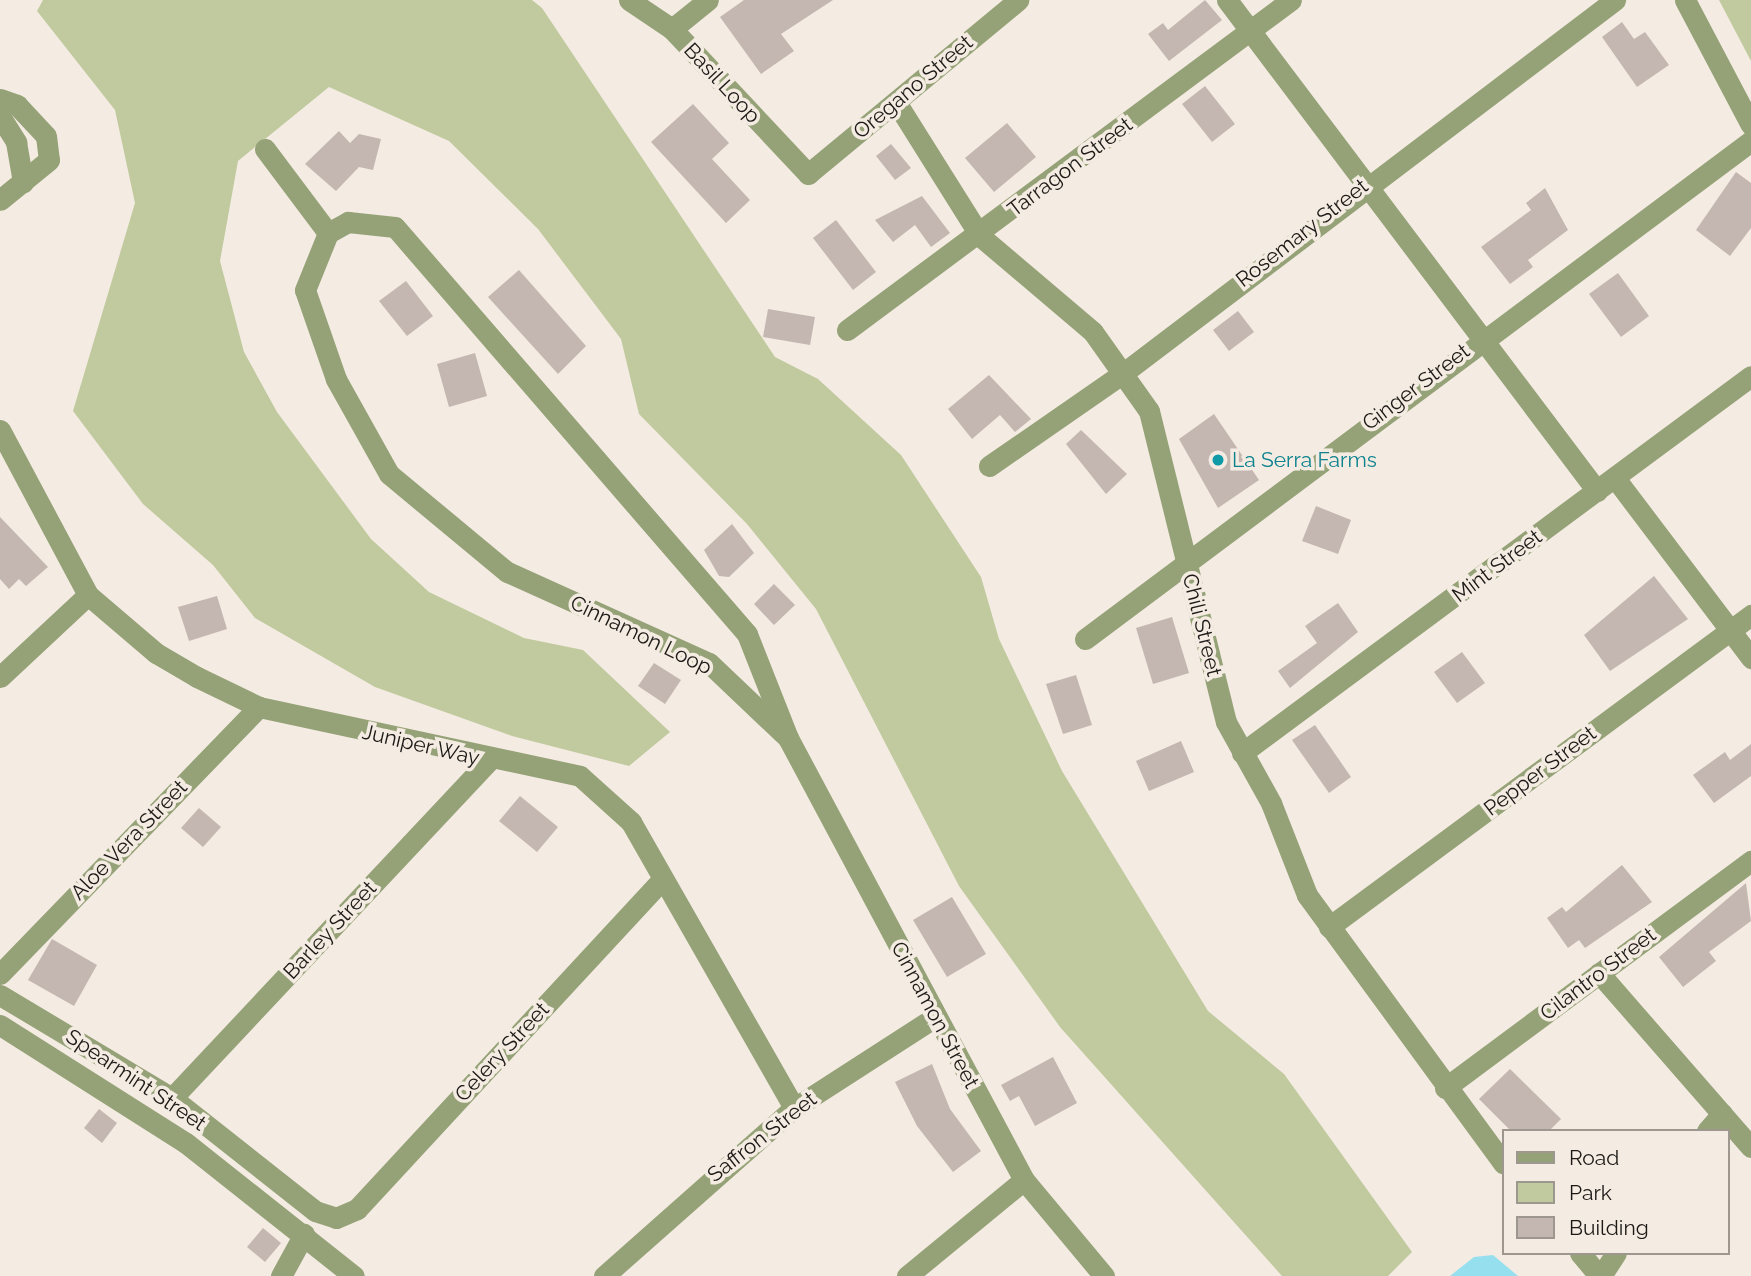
<!DOCTYPE html>
<style>
body{margin:0}
#map{position:relative;width:1751px;height:1276px;overflow:hidden;background:#f4ebe2;font-family:Raleway,sans-serif}
div>[style]{position:absolute}
[style*='--x']{left:calc(var(--x)*1px);top:calc(var(--y)*1px);width:calc(var(--w)*1px);rotate:calc(var(--a)*1deg)}
.green>*{inset:0;background:#c0ca9e}
.water>*{inset:0;background:#96dfef}
.building>*{inset:0;background:#c4b7b2}
.minor>*{height:21px;margin:-10.5px;padding:0 10.5px;transform-origin:10.5px;border-radius:10.5px;background:#95a277}
.dots>*{width:19px;height:19px;translate:-50% -50%;box-sizing:border-box;border:4px solid #f4ebe2;border-radius:50%}
span{translate:-50% -50%;white-space:nowrap;text-align:center;line-height:1.15;-webkit-text-stroke:7px #f4ebe2;paint-order:stroke}
.street-label{font-size:21px;color:#1c1916}
.culture-label{font-size:21px;color:#0d838f}
.left{translate:0 -50%;text-align:left}
.legend{position:absolute;left:1502px;top:1129px;width:228px;height:126px;box-sizing:border-box;background:#f4ebe2;border:2px solid #9e9790;margin:0;padding:9px 12px;list-style:none;font-size:21px;color:#1c1916}
.legend li{display:flex;align-items:center;gap:14px;height:35px}
.legend b{width:35px;border:2px solid #9e9790}
</style>
<div id="map">
<div class="green">
<i style="clip-path:polygon(43px 0,532px 0,542px 8px,775px 357px,818px 379px,901px 455px,981px 577px,999px 639px,1062px 771px,1208px 1011px,1284px 1074px,1412px 1252px,1388px 1276px,1282px 1276px,1060px 1027px,959px 886px,816px 609px,747px 524px,639px 414px,621px 339px,538px 229px,449px 141px,329px 87px,238px 161px,220px 261px,244px 352px,277px 412px,371px 539px,429px 592px,524px 638px,583px 650px,670px 732px,629px 766px,512px 736px,375px 687px,255px 618px,213px 565px,143px 504px,73px 411px,135px 203px,115px 110px,37px 11px)"></i>
<i style="clip-path:polygon(1719px 0,1751px 0,1751px 61px)"></i>
</div>
<div class="water">
<i style="clip-path:polygon(1493px 1255px,1518px 1276px,1450px 1276px,1474px 1257px)"></i>
</div>
<div class="building">
<i style="clip-path:polygon(744px 0,833px 0,781px 34px,794px 51px,761px 74px,720px 17px)"></i>
<i style="clip-path:polygon(1205px 0,1222px 20px,1169px 61px,1148px 34px,1163px 23px,1168px 30px)"></i>
<i style="clip-path:polygon(1622px 22px,1634px 39px,1645px 32px,1669px 65px,1637px 87px,1602px 37px)"></i>
<i style="clip-path:polygon(1205px 86px,1235px 124px,1212px 142px,1182px 104px)"></i>
<i style="clip-path:polygon(693px 104px,729px 143px,712px 159px,750px 200px,726px 223px,651px 142px)"></i>
<i style="clip-path:polygon(1007px 123px,1036px 157px,994px 192px,965px 158px)"></i>
<i style="clip-path:polygon(339px 131px,350px 143px,359px 134px,381px 139px,373px 170px,359px 167px,336px 191px,305px 164px)"></i>
<i style="clip-path:polygon(891px 144px,911px 168px,895px 180px,876px 156px)"></i>
<i style="clip-path:polygon(1736px 172px,1751px 183px,1751px 228px,1730px 256px,1696px 230px)"></i>
<i style="clip-path:polygon(1545px 188px,1568px 230px,1528px 260px,1533px 267px,1510px 284px,1481px 247px,1531px 210px,1526px 203px)"></i>
<i style="clip-path:polygon(922px 196px,950px 233px,931px 247px,915px 225px,893px 242px,875px 220px)"></i>
<i style="clip-path:polygon(836px 220px,876px 272px,853px 290px,813px 238px)"></i>
<i style="clip-path:polygon(519px 270px,586px 346px,558px 374px,488px 297px)"></i>
<i style="clip-path:polygon(1618px 273px,1649px 316px,1621px 337px,1589px 294px)"></i>
<i style="clip-path:polygon(406px 281px,433px 316px,407px 336px,379px 301px)"></i>
<i style="clip-path:polygon(768px 309px,815px 317px,810px 345px,763px 337px)"></i>
<i style="clip-path:polygon(1238px 311px,1254px 332px,1229px 351px,1213px 330px)"></i>
<i style="clip-path:polygon(475px 353px,487px 396px,449px 407px,437px 364px)"></i>
<i style="clip-path:polygon(989px 375px,1031px 419px,1015px 432px,1000px 415px,972px 439px,948px 409px)"></i>
<i style="clip-path:polygon(1214px 414px,1259px 480px,1218px 508px,1179px 439px)"></i>
<i style="clip-path:polygon(1081px 430px,1127px 474px,1106px 494px,1066px 444px)"></i>
<i style="clip-path:polygon(1316px 506px,1351px 520px,1338px 554px,1302px 541px)"></i>
<i style="clip-path:polygon(0 517px,48px 567px,26px 586px,19px 579px,9px 589px,0 579px)"></i>
<i style="clip-path:polygon(732px 524px,754px 553px,729px 577px,719px 576px,704px 550px)"></i>
<i style="clip-path:polygon(1654px 576px,1688px 619px,1610px 671px,1584px 635px)"></i>
<i style="clip-path:polygon(774px 584px,795px 605px,774px 625px,754px 604px)"></i>
<i style="clip-path:polygon(217px 596px,227px 629px,189px 641px,178px 607px)"></i>
<i style="clip-path:polygon(1338px 603px,1358px 632px,1290px 688px,1278px 671px,1317px 643px,1305px 626px)"></i>
<i style="clip-path:polygon(1172px 617px,1189px 673px,1153px 684px,1136px 628px)"></i>
<i style="clip-path:polygon(1462px 652px,1485px 683px,1457px 703px,1434px 672px)"></i>
<i style="clip-path:polygon(654px 663px,681px 680px,665px 704px,638px 686px)"></i>
<i style="clip-path:polygon(1076px 675px,1092px 725px,1063px 734px,1046px 684px)"></i>
<i style="clip-path:polygon(1315px 725px,1351px 777px,1329px 793px,1292px 740px)"></i>
<i style="clip-path:polygon(1181px 741px,1194px 772px,1149px 791px,1136px 761px)"></i>
<i style="clip-path:polygon(1751px 744px,1751px 776px,1714px 803px,1693px 775px,1725px 752px,1730px 760px)"></i>
<i style="clip-path:polygon(520px 796px,558px 827px,537px 852px,499px 821px)"></i>
<i style="clip-path:polygon(199px 808px,221px 827px,203px 847px,181px 828px)"></i>
<i style="clip-path:polygon(1622px 865px,1652px 902px,1585px 948px,1579px 940px,1568px 948px,1547px 918px,1562px 907px,1566px 912px)"></i>
<i style="clip-path:polygon(1746px 883px,1751px 921px,1709px 952px,1716px 961px,1683px 987px,1659px 957px)"></i>
<i style="clip-path:polygon(952px 897px,986px 954px,947px 977px,913px 920px)"></i>
<i style="clip-path:polygon(52px 939px,97px 965px,74px 1006px,28px 980px)"></i>
<i style="clip-path:polygon(1053px 1057px,1077px 1103px,1035px 1126px,1019px 1096px,1010px 1101px,1001px 1085px)"></i>
<i style="clip-path:polygon(932px 1064px,950px 1109px,981px 1151px,953px 1172px,917px 1126px,895px 1082px)"></i>
<i style="clip-path:polygon(1510px 1069px,1561px 1119px,1549px 1131px,1511px 1131px,1479px 1099px)"></i>
<i style="clip-path:polygon(99px 1109px,117px 1123px,102px 1143px,84px 1128px)"></i>
<i style="clip-path:polygon(263px 1228px,281px 1243px,265px 1262px,247px 1247px)"></i>
</div>
<div class="minor">
<i style="--x:629;--y:0;--w:52;--a:34"></i>
<i style="--x:672;--y:29;--w:199;--a:46.8"></i>
<i style="--x:808;--y:174;--w:273;--a:-39.6"></i>
<i style="--x:1227;--y:0;--w:615;--a:53"></i>
<i style="--x:1685;--y:0;--w:141;--a:62.2"></i>
<i style="--x:672;--y:29;--w:46;--a:-38.9"></i>
<i style="--x:0;--y:99;--w:18;--a:19"></i>
<i style="--x:17;--y:105;--w:42;--a:46.9"></i>
<i style="--x:46;--y:136;--w:24;--a:83"></i>
<i style="--x:49;--y:160;--w:63;--a:140.8"></i>
<i style="--x:896;--y:102;--w:158;--a:57.9"></i>
<i style="--x:980;--y:236;--w:148;--a:40.3"></i>
<i style="--x:1093;--y:332;--w:97;--a:54.7"></i>
<i style="--x:1149;--y:411;--w:320;--a:76.1"></i>
<i style="--x:1226;--y:722;--w:93;--a:60.9"></i>
<i style="--x:1271;--y:803;--w:99;--a:68.6"></i>
<i style="--x:1307;--y:895;--w:333;--a:53.8"></i>
<i style="--x:0;--y:116;--w:31;--a:58"></i>
<i style="--x:16;--y:142;--w:41;--a:80.1"></i>
<i style="--x:265;--y:149;--w:105;--a:53.1"></i>
<i style="--x:847;--y:330;--w:553;--a:-36.62"></i>
<i style="--x:0;--y:430;--w:187;--a:61.9"></i>
<i style="--x:88;--y:595;--w:89;--a:40.5"></i>
<i style="--x:156;--y:653;--w:48;--a:30.3"></i>
<i style="--x:197;--y:677;--w:69;--a:25.8"></i>
<i style="--x:259;--y:707;--w:328;--a:12.1"></i>
<i style="--x:580;--y:776;--w:69;--a:42"></i>
<i style="--x:631;--y:822;--w:329;--a:60.3"></i>
<i style="--x:989;--y:466;--w:167;--a:-34.7"></i>
<i style="--x:1126;--y:371;--w:614;--a:-37.19"></i>
<i style="--x:1615;--y:478;--w:226;--a:52.9"></i>
<i style="--x:1085;--y:639;--w:832;--a:-36.79"></i>
<i style="--x:0;--y:677;--w:120;--a:-43"></i>
<i style="--x:788;--y:738;--w:109;--a:-136.5"></i>
<i style="--x:709;--y:663;--w:222;--a:-155.7"></i>
<i style="--x:507;--y:572;--w:153;--a:-140.3"></i>
<i style="--x:389;--y:474;--w:109;--a:-119.2"></i>
<i style="--x:336;--y:379;--w:94;--a:-109.2"></i>
<i style="--x:305;--y:290;--w:61;--a:-68"></i>
<i style="--x:328;--y:233;--w:23;--a:-29"></i>
<i style="--x:348;--y:222;--w:47;--a:6.1"></i>
<i style="--x:395;--y:227;--w:538;--a:49.14"></i>
<i style="--x:747;--y:634;--w:112;--a:68.5"></i>
<i style="--x:788;--y:738;--w:501;--a:61.9"></i>
<i style="--x:1024;--y:1180;--w:125;--a:50.2"></i>
<i style="--x:1242;--y:753;--w:633;--a:-36.53"></i>
<i style="--x:1329;--y:927;--w:525;--a:-36.48"></i>
<i style="--x:1599;--y:973;--w:231;--a:48.9"></i>
<i style="--x:0;--y:974;--w:372;--a:-45.9"></i>
<i style="--x:0;--y:995;--w:200;--a:30.9"></i>
<i style="--x:172;--y:1098;--w:182;--a:38.3"></i>
<i style="--x:315;--y:1211;--w:22;--a:18"></i>
<i style="--x:336;--y:1218;--w:23;--a:-23"></i>
<i style="--x:357;--y:1209;--w:449;--a:-47.2"></i>
<i style="--x:0;--y:1025;--w:220;--a:32.4"></i>
<i style="--x:186;--y:1143;--w:214;--a:38.4"></i>
<i style="--x:1445;--y:1088;--w:381;--a:-36.6"></i>
<i style="--x:172;--y:1098;--w:462;--a:-46.8"></i>
<i style="--x:1707;--y:1131;--w:23;--a:-49"></i>
<i style="--x:1580;--y:1253;--w:30;--a:50"></i>
<i style="--x:281;--y:1276;--w:48;--a:-61.3"></i>
<i style="--x:604;--y:1276;--w:254;--a:-41.5"></i>
<i style="--x:794;--y:1108;--w:168;--a:-32.8"></i>
<i style="--x:907;--y:1276;--w:151;--a:-39.4"></i>
<i style="--x:1601;--y:1276;--w:27;--a:-57"></i>
</div>
<div class="dots">
<i style="left:1218px;top:460px;background:#0f9aa8"></i>
</div>
<div class="street-label">
<span style="left:722px;top:83px;rotate:47deg">Basil Loop</span>
<span style="left:913px;top:87px;rotate:-40deg">Oregano Street</span>
<span style="left:1070px;top:167px;rotate:-37deg">Tarragon Street</span>
<span style="left:1302px;top:233px;rotate:-38deg">Rosemary Street</span>
<span style="left:1416px;top:387px;rotate:-37deg">Ginger Street</span>
<span style="left:1497px;top:566px;rotate:-37deg">Mint Street</span>
<span style="left:1202px;top:625px;rotate:76deg">Chili Street</span>
<span style="left:641px;top:635px;rotate:26deg">Cinnamon Loop</span>
<span style="left:421px;top:745px;rotate:13deg">Juniper Way</span>
<span style="left:1540px;top:771px;rotate:-37deg">Pepper Street</span>
<span style="left:129px;top:840px;rotate:-46deg">Aloe Vera Street</span>
<span style="left:330px;top:930px;rotate:-47deg">Barley Street</span>
<span style="left:1598px;top:974px;rotate:-37deg">Cilantro Street</span>
<span style="left:935px;top:1015px;rotate:62deg">Cinnamon Street</span>
<span style="left:502px;top:1052px;rotate:-47deg">Celery Street</span>
<span style="left:136px;top:1080px;rotate:34deg">Spearmint Street</span>
<span style="left:762px;top:1137px;rotate:-38deg">Saffron Street</span>
</div>
<div class="culture-label">
<span class="left" style="left:1232px;top:460px">La Serra Farms</span>
</div>
<ul class="legend">
<li><b style="height:9px;background:#95a277"></b>Road</li>
<li><b style="height:19px;background:#c0ca9e"></b>Park</li>
<li><b style="height:19px;background:#c4b7b2"></b>Building</li>
</ul>
</div>
